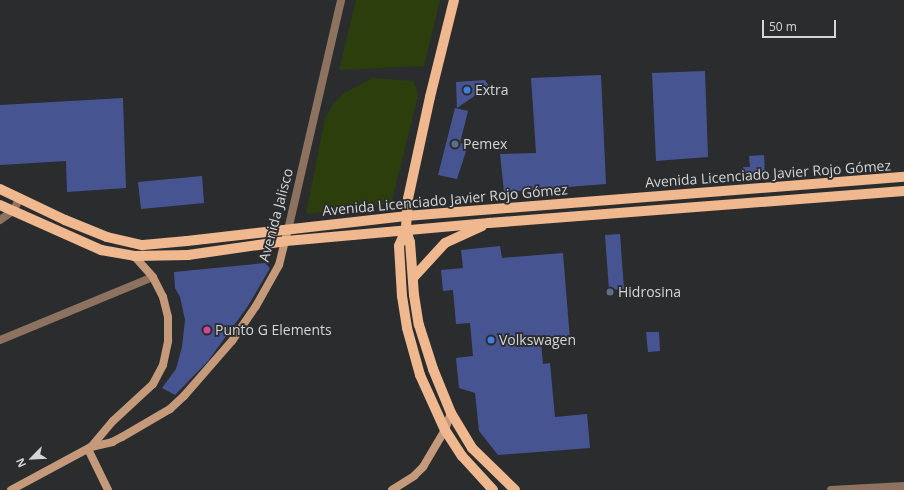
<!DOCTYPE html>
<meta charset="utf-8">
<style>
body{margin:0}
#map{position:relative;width:904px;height:490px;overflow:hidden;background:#2b2c2e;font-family:"Open Sans",sans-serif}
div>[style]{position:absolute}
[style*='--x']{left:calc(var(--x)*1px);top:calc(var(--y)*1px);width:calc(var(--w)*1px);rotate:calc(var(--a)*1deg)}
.green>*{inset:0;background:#2b3e0b}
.building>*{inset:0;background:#465592}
.minor>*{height:8px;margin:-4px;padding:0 4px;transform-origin:4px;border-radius:4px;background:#8d725f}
.secondary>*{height:8px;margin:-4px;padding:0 4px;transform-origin:4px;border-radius:4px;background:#c59a7a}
.primary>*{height:10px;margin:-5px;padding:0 5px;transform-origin:5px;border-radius:5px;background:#f0b88f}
.dots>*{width:11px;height:11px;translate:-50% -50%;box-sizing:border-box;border:2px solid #2b2c2e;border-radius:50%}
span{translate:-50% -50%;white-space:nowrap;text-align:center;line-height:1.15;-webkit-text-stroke:3.5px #2b2c2e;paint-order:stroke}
.poi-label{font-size:14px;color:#d5d5d7}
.left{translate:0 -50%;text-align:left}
.street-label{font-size:14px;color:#d5d5d7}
.north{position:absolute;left:12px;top:438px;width:40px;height:40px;-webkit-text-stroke:3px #2b2c2e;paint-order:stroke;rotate:246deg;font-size:11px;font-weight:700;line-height:16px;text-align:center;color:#d5d5d7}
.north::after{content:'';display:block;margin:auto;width:14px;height:18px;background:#d5d5d7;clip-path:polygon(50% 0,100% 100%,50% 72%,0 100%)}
.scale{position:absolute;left:762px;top:20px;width:74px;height:18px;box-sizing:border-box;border:2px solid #d5d5d7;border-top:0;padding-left:5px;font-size:12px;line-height:14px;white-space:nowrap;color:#d5d5d7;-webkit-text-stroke:3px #2b2c2e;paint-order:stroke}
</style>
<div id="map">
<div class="green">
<i style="clip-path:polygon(356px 0,440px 0,424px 66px,339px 70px)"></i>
<i style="clip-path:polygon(372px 78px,414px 81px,418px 96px,391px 204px,306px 214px,325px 118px,333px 104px,343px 94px)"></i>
</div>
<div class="building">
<i style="clip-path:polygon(705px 71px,708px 157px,656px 161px,652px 73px)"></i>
<i style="clip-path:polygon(601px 75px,606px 184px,504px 192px,500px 154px,536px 153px,531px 78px)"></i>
<i style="clip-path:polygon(485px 80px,489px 86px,457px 108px,456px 82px)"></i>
<i style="clip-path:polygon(123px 98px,126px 188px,67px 192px,66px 161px,0 165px,0 105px)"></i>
<i style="clip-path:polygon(455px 108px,468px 111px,460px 143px,468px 145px,457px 179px,438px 175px)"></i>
<i style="clip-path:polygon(764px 155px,765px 174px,744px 176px,743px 167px,750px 167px,749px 156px)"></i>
<i style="clip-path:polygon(202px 176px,204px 203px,141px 209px,138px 182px)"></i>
<i style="clip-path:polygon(620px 234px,624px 289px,609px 290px,605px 235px)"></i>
<i style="clip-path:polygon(500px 246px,502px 258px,563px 253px,570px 340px,541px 342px,543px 364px,550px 363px,555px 417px,587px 414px,590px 448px,498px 455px,479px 431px,475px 393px,459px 388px,456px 358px,473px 356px,470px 323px,456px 324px,453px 290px,443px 291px,441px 270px,463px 268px,461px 250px)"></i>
<i style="clip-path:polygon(265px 263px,270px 268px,248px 306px,208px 361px,175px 395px,162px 388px,176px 369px,182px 347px,185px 320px,180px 297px,175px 288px,174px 272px)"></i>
<i style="clip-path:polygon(646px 332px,659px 332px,660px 351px,648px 352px)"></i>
</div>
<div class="minor">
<i style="--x:0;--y:220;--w:16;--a:-35"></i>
<i style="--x:13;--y:211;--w:15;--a:-62"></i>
<i style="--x:288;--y:230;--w:236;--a:-77"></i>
<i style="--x:0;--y:340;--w:165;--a:-22.4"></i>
<i style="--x:831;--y:490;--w:73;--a:-3.1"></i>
</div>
<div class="secondary">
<i style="--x:91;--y:447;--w:34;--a:-50"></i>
<i style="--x:113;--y:421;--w:54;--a:-42.8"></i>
<i style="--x:153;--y:384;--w:21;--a:-62"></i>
<i style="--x:163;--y:365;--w:25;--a:-78"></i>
<i style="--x:168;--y:341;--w:24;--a:-90"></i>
<i style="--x:168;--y:317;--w:21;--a:-104"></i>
<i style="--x:163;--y:297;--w:22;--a:-117"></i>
<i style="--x:153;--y:277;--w:28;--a:-132"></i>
<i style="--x:88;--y:449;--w:46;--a:64"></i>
<i style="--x:11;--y:490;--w:91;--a:-28.3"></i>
<i style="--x:91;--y:447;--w:22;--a:-13"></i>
<i style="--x:112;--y:442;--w:11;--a:-27"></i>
<i style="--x:122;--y:437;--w:56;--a:-30.3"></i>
<i style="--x:170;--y:409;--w:19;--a:-43"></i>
<i style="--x:184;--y:396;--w:73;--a:-48.9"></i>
<i style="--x:232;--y:341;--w:42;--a:-55.6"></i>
<i style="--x:256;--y:306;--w:47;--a:-60.7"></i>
<i style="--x:279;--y:265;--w:36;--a:-76"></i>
<i style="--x:392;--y:490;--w:26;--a:-32"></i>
<i style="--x:414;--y:476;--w:13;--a:-45"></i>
<i style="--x:423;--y:467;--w:43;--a:-59.3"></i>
<i style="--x:445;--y:430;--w:18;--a:-71"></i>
</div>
<div class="primary">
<i style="--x:454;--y:0;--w:100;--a:103.9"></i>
<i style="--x:430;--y:97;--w:104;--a:102.2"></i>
<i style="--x:408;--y:199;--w:31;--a:94"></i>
<i style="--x:406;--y:230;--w:17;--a:114"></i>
<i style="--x:399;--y:246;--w:50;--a:86.6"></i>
<i style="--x:402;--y:296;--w:32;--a:81"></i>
<i style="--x:407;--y:328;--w:49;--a:74.5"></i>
<i style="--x:420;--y:375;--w:60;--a:65.6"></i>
<i style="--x:445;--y:430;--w:31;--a:57"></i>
<i style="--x:462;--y:456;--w:46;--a:47.6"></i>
<i style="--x:0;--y:189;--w:72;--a:25.5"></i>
<i style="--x:65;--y:220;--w:45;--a:22"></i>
<i style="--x:107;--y:237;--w:37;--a:13"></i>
<i style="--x:143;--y:245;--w:44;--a:-5.2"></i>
<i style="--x:187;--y:241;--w:220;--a:-6.5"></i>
<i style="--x:406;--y:216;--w:500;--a:-4.5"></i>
<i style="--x:0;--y:205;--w:111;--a:24"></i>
<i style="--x:101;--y:250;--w:34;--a:10"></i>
<i style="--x:134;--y:256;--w:54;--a:-1.1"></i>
<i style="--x:188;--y:255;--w:99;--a:-8.1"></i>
<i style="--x:286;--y:241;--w:204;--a:-5.1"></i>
<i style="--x:489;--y:223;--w:416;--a:-4.4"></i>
<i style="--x:406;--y:230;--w:13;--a:72"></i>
<i style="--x:410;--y:242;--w:53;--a:85.7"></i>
<i style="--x:414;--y:295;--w:30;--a:81"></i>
<i style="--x:419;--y:325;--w:46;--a:72.3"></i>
<i style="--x:433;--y:369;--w:48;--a:67.8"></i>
<i style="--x:451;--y:413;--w:41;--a:59"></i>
<i style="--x:472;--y:448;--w:60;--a:44.3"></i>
<i style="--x:413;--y:278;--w:47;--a:-47.6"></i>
<i style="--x:445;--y:243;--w:41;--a:-24.7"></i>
</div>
<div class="dots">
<i style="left:467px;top:90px;background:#3f7fe0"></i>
<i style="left:455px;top:144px;background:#5c6f8a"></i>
<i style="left:610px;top:292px;background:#5c6f8a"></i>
<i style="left:207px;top:330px;background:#d1479c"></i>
<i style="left:491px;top:340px;background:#3f7fe0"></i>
</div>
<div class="poi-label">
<span class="left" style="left:475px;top:90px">Extra</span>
<span class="left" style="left:463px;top:144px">Pemex</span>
<span class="left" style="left:618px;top:292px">Hidrosina</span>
<span class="left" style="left:215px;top:330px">Punto G Elements</span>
<span class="left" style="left:499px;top:340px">Volkswagen</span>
</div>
<div class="street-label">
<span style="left:768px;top:174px;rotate:-4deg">Avenida Licenciado Javier Rojo Gómez</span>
<span style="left:445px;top:200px;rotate:-5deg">Avenida Licenciado Javier Rojo Gómez</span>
<span style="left:276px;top:215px;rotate:-75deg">Avenida Jalisco</span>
</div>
<div class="north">N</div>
<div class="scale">50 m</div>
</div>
